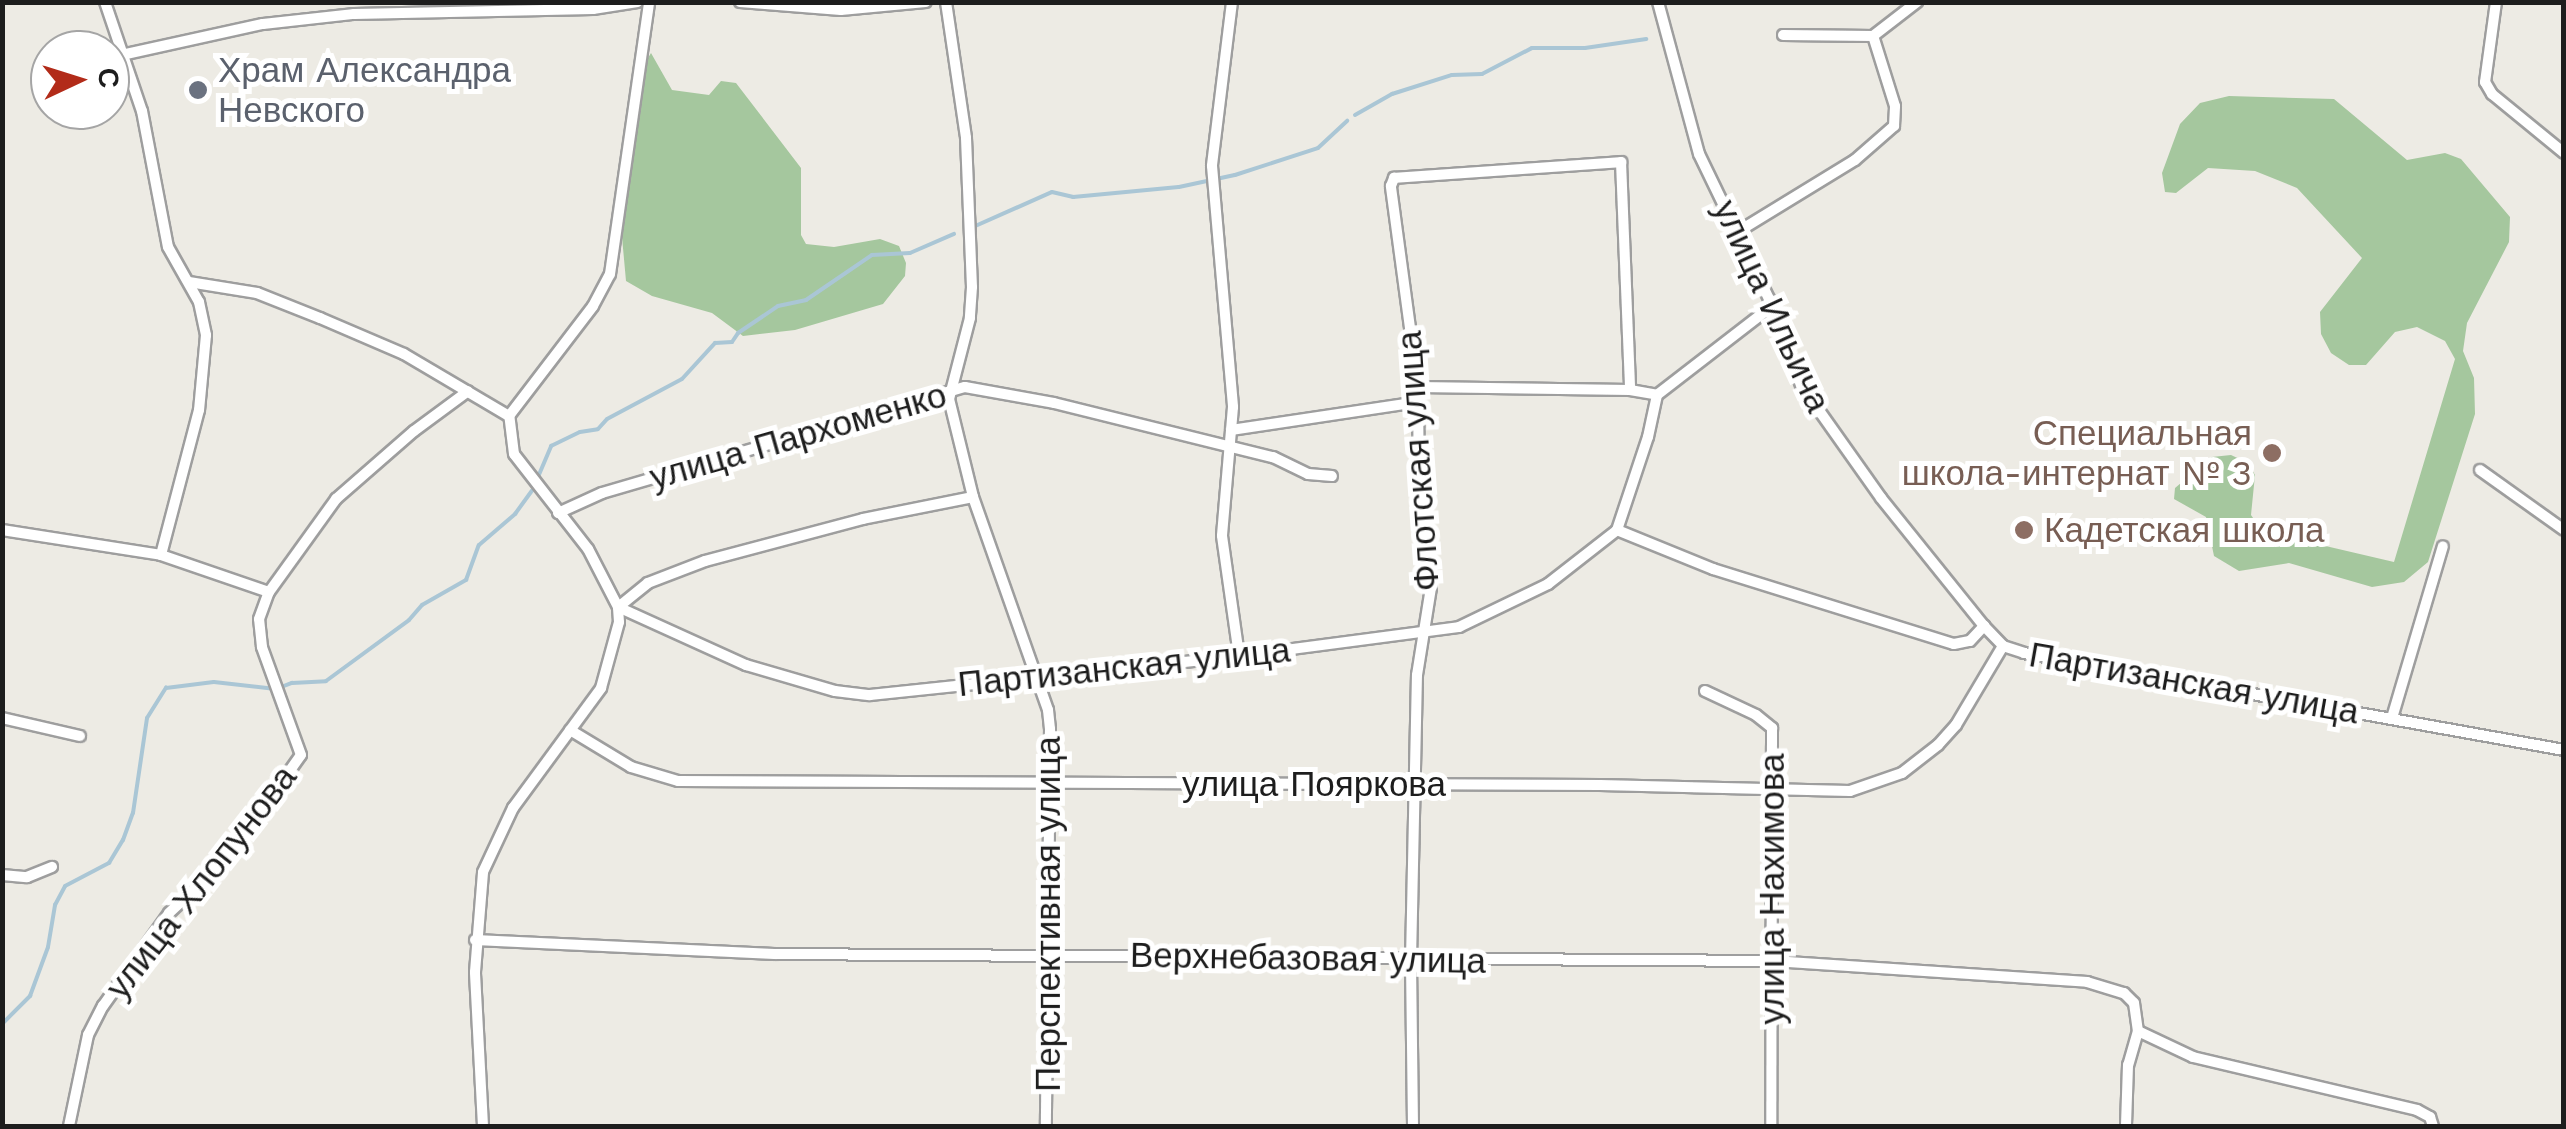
<!DOCTYPE html>
<meta charset="utf-8">
<style>
body{margin:0}
#map{position:relative;width:2566px;height:1129px;overflow:hidden;background:#edebe4;font-family:"Work Sans",sans-serif}
div>[style]{position:absolute}
[style*='--x']{left:calc(var(--x)*1px);top:calc(var(--y)*1px);width:calc(var(--w)*1px);rotate:calc(var(--a)*1deg)}
.forest>*{inset:0;background:#a5c79e}
.stream>*{height:4px;margin:-2px;padding:0 2px;transform-origin:2px;border-radius:2px;background:#aac6d5}
.roads{filter:drop-shadow(2px 0 #9e9e9e) drop-shadow(-2px 0 #9e9e9e) drop-shadow(0 2px #9e9e9e) drop-shadow(0 -2px #9e9e9e)}
.minor>*{height:10px;margin:-5px;padding:0 5px;transform-origin:5px;border-radius:5px;background:#fff}
.dots>*{width:28px;height:28px;translate:-50% -50%;box-sizing:border-box;border:5px solid #fff;border-radius:50%}
span{translate:-50% -50%;white-space:nowrap;text-align:center;line-height:1.15;-webkit-text-stroke:10px #fff;paint-order:stroke}
.worship-label{font-size:35px;color:#5b616d}
.left{translate:0 -50%;text-align:left}
.street-label{font-size:35px;color:#1d1d1d}
.education-label{font-size:35px;color:#785e54}
.right{translate:-100% -50%;text-align:right}
.frame{position:absolute;inset:0;border:5px solid #1d1d1d;pointer-events:none}
.north{position:absolute;left:30px;top:30px;width:100px;height:100px;box-sizing:border-box;background:#fff;border:2px solid #a5a5a5;border-radius:50%;rotate:86deg;font-size:28px;font-weight:700;line-height:40px;text-align:center;color:#1d1d1d}
.north::after{content:'';display:block;margin:auto;width:35px;height:45px;background:#b22b19;clip-path:polygon(50% 0,100% 100%,50% 72%,0 100%)}
</style>
<div id="map">
<div class="forest">
<i style="clip-path:polygon(651px 53px,672px 90px,709px 95px,721px 81px,736px 83px,801px 168px,801px 235px,806px 244px,834px 247px,880px 239px,899px 246px,906px 263px,905px 276px,883px 304px,795px 330px,743px 336px,712px 313px,652px 296px,626px 281px,622px 237px,645px 63px)"></i>
<i style="clip-path:polygon(2229px 96px,2334px 99px,2407px 160px,2445px 153px,2461px 159px,2510px 217px,2509px 242px,2467px 323px,2463px 351px,2474px 378px,2475px 414px,2428px 562px,2404px 582px,2372px 587px,2289px 563px,2239px 571px,2214px 556px,2206px 517px,2174px 499px,2175px 488px,2212px 457px,2231px 455px,2248px 463px,2255px 475px,2251px 515px,2262px 531px,2394px 562px,2455px 359px,2445px 341px,2417px 327px,2395px 332px,2366px 365px,2349px 365px,2331px 353px,2321px 334px,2320px 312px,2362px 258px,2297px 188px,2255px 171px,2208px 168px,2176px 193px,2165px 192px,2162px 173px,2180px 124px,2200px 103px)"></i>
</div>
<div class="stream">
<i style="--x:1355;--y:115;--w:43;--a:-29.6"></i>
<i style="--x:1392;--y:94;--w:63;--a:-17.6"></i>
<i style="--x:1452;--y:75;--w:30;--a:-2"></i>
<i style="--x:1482;--y:74;--w:56;--a:-27.5"></i>
<i style="--x:1532;--y:48;--w:53;--a:0"></i>
<i style="--x:1585;--y:48;--w:62;--a:-8.4"></i>
<i style="--x:973;--y:227;--w:86;--a:-23.9"></i>
<i style="--x:1052;--y:192;--w:22;--a:13"></i>
<i style="--x:1073;--y:197;--w:106;--a:-5.4"></i>
<i style="--x:1179;--y:187;--w:57;--a:-12.1"></i>
<i style="--x:1235;--y:175;--w:87;--a:-18"></i>
<i style="--x:1318;--y:148;--w:40;--a:-43"></i>
<i style="--x:538;--y:477;--w:34;--a:-67"></i>
<i style="--x:551;--y:446;--w:32;--a:-26"></i>
<i style="--x:580;--y:432;--w:18;--a:-9"></i>
<i style="--x:598;--y:429;--w:13;--a:-48"></i>
<i style="--x:607;--y:419;--w:85;--a:-28.1"></i>
<i style="--x:682;--y:379;--w:49;--a:-47.5"></i>
<i style="--x:715;--y:343;--w:17;--a:-3"></i>
<i style="--x:732;--y:342;--w:11;--a:-56"></i>
<i style="--x:738;--y:333;--w:48;--a:-34"></i>
<i style="--x:778;--y:306;--w:29;--a:-12"></i>
<i style="--x:806;--y:300;--w:80;--a:-34.3"></i>
<i style="--x:872;--y:255;--w:38;--a:-3"></i>
<i style="--x:910;--y:253;--w:48;--a:-23.4"></i>
<i style="--x:2;--y:1024;--w:40;--a:-45"></i>
<i style="--x:30;--y:996;--w:52;--a:-69.8"></i>
<i style="--x:48;--y:947;--w:43;--a:-80.5"></i>
<i style="--x:55;--y:905;--w:21;--a:-62"></i>
<i style="--x:65;--y:886;--w:50;--a:-27.6"></i>
<i style="--x:109;--y:863;--w:27;--a:-59"></i>
<i style="--x:123;--y:840;--w:29;--a:-70"></i>
<i style="--x:133;--y:813;--w:96;--a:-81.6"></i>
<i style="--x:147;--y:718;--w:36;--a:-58"></i>
<i style="--x:166;--y:688;--w:48;--a:-7.1"></i>
<i style="--x:214;--y:682;--w:62;--a:6.4"></i>
<i style="--x:276;--y:689;--w:17;--a:-21"></i>
<i style="--x:292;--y:683;--w:34;--a:-3"></i>
<i style="--x:326;--y:681;--w:103;--a:-36.3"></i>
<i style="--x:409;--y:620;--w:20;--a:-49"></i>
<i style="--x:422;--y:605;--w:51;--a:-29.6"></i>
<i style="--x:466;--y:580;--w:37;--a:-70"></i>
<i style="--x:479;--y:545;--w:48;--a:-40.7"></i>
<i style="--x:515;--y:514;--w:29;--a:-54"></i>
</div>
<div class="roads">
<div class="minor">
<i style="--x:105;--y:2;--w:115;--a:71.3"></i>
<i style="--x:142;--y:111;--w:138;--a:79.2"></i>
<i style="--x:168;--y:247;--w:63;--a:60.6"></i>
<i style="--x:199;--y:302;--w:34;--a:78"></i>
<i style="--x:206;--y:335;--w:75;--a:95.3"></i>
<i style="--x:199;--y:410;--w:150;--a:104.7"></i>
<i style="--x:740;--y:2;--w:101;--a:4.5"></i>
<i style="--x:841;--y:10;--w:85;--a:-5.4"></i>
<i style="--x:946;--y:2;--w:137;--a:81.6"></i>
<i style="--x:966;--y:138;--w:149;--a:87.7"></i>
<i style="--x:972;--y:287;--w:31;--a:94"></i>
<i style="--x:970;--y:318;--w:84;--a:104.5"></i>
<i style="--x:949;--y:399;--w:101;--a:76.2"></i>
<i style="--x:973;--y:497;--w:226;--a:70.6"></i>
<i style="--x:1048;--y:710;--w:19;--a:84"></i>
<i style="--x:1050;--y:729;--w:397;--a:90.6"></i>
<i style="--x:1232;--y:2;--w:165;--a:97"></i>
<i style="--x:1212;--y:166;--w:242;--a:85"></i>
<i style="--x:1233;--y:407;--w:129;--a:94.9"></i>
<i style="--x:1222;--y:536;--w:121;--a:81.9"></i>
<i style="--x:1658;--y:2;--w:157;--a:74.9"></i>
<i style="--x:1699;--y:154;--w:161;--a:64.2"></i>
<i style="--x:1769;--y:299;--w:92;--a:69.6"></i>
<i style="--x:1801;--y:385;--w:138;--a:54.7"></i>
<i style="--x:1881;--y:498;--w:164;--a:51.2"></i>
<i style="--x:2496;--y:2;--w:81;--a:97.8"></i>
<i style="--x:2485;--y:82;--w:14;--a:60"></i>
<i style="--x:2492;--y:94;--w:93;--a:39.3"></i>
<i style="--x:1783;--y:35;--w:90;--a:0.6"></i>
<i style="--x:1873;--y:36;--w:56;--a:-37.7"></i>
<i style="--x:126;--y:54;--w:140;--a:-12.4"></i>
<i style="--x:263;--y:24;--w:92;--a:-6.3"></i>
<i style="--x:354;--y:14;--w:239;--a:-1.2"></i>
<i style="--x:593;--y:9;--w:45;--a:-9"></i>
<i style="--x:1739;--y:231;--w:136;--a:-31.5"></i>
<i style="--x:1855;--y:160;--w:52;--a:-41.1"></i>
<i style="--x:1894;--y:126;--w:20;--a:-87"></i>
<i style="--x:1895;--y:106;--w:73;--a:-107.4"></i>
<i style="--x:189;--y:282;--w:69;--a:9.2"></i>
<i style="--x:257;--y:293;--w:68;--a:21.6"></i>
<i style="--x:320;--y:318;--w:91;--a:23.2"></i>
<i style="--x:404;--y:354;--w:122;--a:30.6"></i>
<i style="--x:1418;--y:387;--w:212;--a:0.8"></i>
<i style="--x:1630;--y:390;--w:27;--a:10"></i>
<i style="--x:1657;--y:395;--w:145;--a:-37.7"></i>
<i style="--x:1231;--y:430;--w:190;--a:-8.5"></i>
<i style="--x:2480;--y:470;--w:103;--a:35.5"></i>
<i style="--x:973;--y:497;--w:112;--a:168.7"></i>
<i style="--x:863;--y:519;--w:163;--a:165.1"></i>
<i style="--x:705;--y:561;--w:61;--a:158.9"></i>
<i style="--x:648;--y:583;--w:38;--a:141"></i>
<i style="--x:618;--y:607;--w:141;--a:24.4"></i>
<i style="--x:746;--y:665;--w:93;--a:16.3"></i>
<i style="--x:835;--y:691;--w:35;--a:7"></i>
<i style="--x:870;--y:695;--w:371;--a:-6"></i>
<i style="--x:1239;--y:656;--w:222;--a:-7.5"></i>
<i style="--x:1459;--y:627;--w:99;--a:-25.8"></i>
<i style="--x:1548;--y:584;--w:88;--a:-38"></i>
<i style="--x:1617;--y:530;--w:98;--a:-71.6"></i>
<i style="--x:1648;--y:437;--w:43;--a:-77.9"></i>
<i style="--x:558;--y:513;--w:48;--a:-24.4"></i>
<i style="--x:602;--y:493;--w:378;--a:-16.3"></i>
<i style="--x:965;--y:387;--w:90;--a:10.2"></i>
<i style="--x:1054;--y:403;--w:226;--a:13.9"></i>
<i style="--x:1273;--y:457;--w:39;--a:26"></i>
<i style="--x:1308;--y:474;--w:24;--a:5"></i>
<i style="--x:2;--y:530;--w:161;--a:8.9"></i>
<i style="--x:161;--y:555;--w:114;--a:18.9"></i>
<i style="--x:1617;--y:530;--w:104;--a:22.1"></i>
<i style="--x:1713;--y:569;--w:252;--a:17.3"></i>
<i style="--x:1954;--y:644;--w:16;--a:-11"></i>
<i style="--x:1970;--y:641;--w:21;--a:-47"></i>
<i style="--x:1984;--y:626;--w:28;--a:46"></i>
<i style="--x:2003;--y:646;--w:22;--a:18"></i>
<i style="--x:2024;--y:653;--w:549;--a:10.18"></i>
<i style="--x:1705;--y:691;--w:56;--a:25.2"></i>
<i style="--x:1756;--y:715;--w:21;--a:39"></i>
<i style="--x:1772;--y:728;--w:398;--a:90.1"></i>
<i style="--x:2;--y:718;--w:80;--a:13"></i>
<i style="--x:2392;--y:718;--w:179;--a:-73.5"></i>
<i style="--x:570;--y:730;--w:71;--a:31.2"></i>
<i style="--x:631;--y:767;--w:49;--a:16.6"></i>
<i style="--x:678;--y:781;--w:922;--a:0.25"></i>
<i style="--x:1600;--y:785;--w:250;--a:1.4"></i>
<i style="--x:1850;--y:791;--w:55;--a:-19.1"></i>
<i style="--x:1902;--y:773;--w:46;--a:-37.9"></i>
<i style="--x:1938;--y:745;--w:27;--a:-48"></i>
<i style="--x:1956;--y:725;--w:92;--a:-59.3"></i>
<i style="--x:2;--y:875;--w:25;--a:5"></i>
<i style="--x:27;--y:877;--w:27;--a:-22"></i>
<i style="--x:475;--y:940;--w:300;--a:2.7"></i>
<i style="--x:775;--y:954;--w:998;--a:0.4"></i>
<i style="--x:1773;--y:961;--w:315;--a:3.8"></i>
<i style="--x:2087;--y:982;--w:39;--a:17"></i>
<i style="--x:2124;--y:993;--w:14;--a:45"></i>
<i style="--x:2134;--y:1003;--w:28;--a:82"></i>
<i style="--x:2138;--y:1031;--w:35;--a:106"></i>
<i style="--x:2128;--y:1065;--w:61;--a:91.9"></i>
<i style="--x:2138;--y:1031;--w:61;--a:25.3"></i>
<i style="--x:2193;--y:1057;--w:230;--a:13.3"></i>
<i style="--x:2417;--y:1110;--w:15;--a:28"></i>
<i style="--x:2430;--y:1117;--w:9;--a:72"></i>
<i style="--x:69;--y:1126;--w:93;--a:-78.2"></i>
<i style="--x:88;--y:1035;--w:33;--a:-63"></i>
<i style="--x:103;--y:1006;--w:114;--a:-54.6"></i>
<i style="--x:169;--y:913;--w:81;--a:-43"></i>
<i style="--x:228;--y:858;--w:126;--a:-54.7"></i>
<i style="--x:301;--y:755;--w:115;--a:-109.9"></i>
<i style="--x:262;--y:647;--w:28;--a:-96"></i>
<i style="--x:259;--y:619;--w:29;--a:-70"></i>
<i style="--x:269;--y:592;--w:115;--a:-54.2"></i>
<i style="--x:336;--y:499;--w:103;--a:-41.1"></i>
<i style="--x:414;--y:431;--w:67;--a:-36.5"></i>
<i style="--x:483;--y:1126;--w:154;--a:-93"></i>
<i style="--x:475;--y:972;--w:100;--a:-85.4"></i>
<i style="--x:483;--y:872;--w:71;--a:-64.9"></i>
<i style="--x:513;--y:808;--w:149;--a:-53.7"></i>
<i style="--x:601;--y:688;--w:68;--a:-74.7"></i>
<i style="--x:619;--y:622;--w:15;--a:-94"></i>
<i style="--x:618;--y:607;--w:65;--a:-117.3"></i>
<i style="--x:588;--y:549;--w:120;--a:-127.9"></i>
<i style="--x:514;--y:454;--w:38;--a:-97"></i>
<i style="--x:509;--y:416;--w:138;--a:-52.6"></i>
<i style="--x:593;--y:306;--w:36;--a:-62"></i>
<i style="--x:610;--y:274;--w:275;--a:-81.8"></i>
<i style="--x:1413;--y:1126;--w:166;--a:-90.7"></i>
<i style="--x:1411;--y:960;--w:285;--a:-88.8"></i>
<i style="--x:1417;--y:675;--w:88;--a:-80.9"></i>
<i style="--x:1431;--y:588;--w:99;--a:-97"></i>
<i style="--x:1419;--y:490;--w:103;--a:-90.6"></i>
<i style="--x:1418;--y:387;--w:203;--a:-97.7"></i>
<i style="--x:1391;--y:186;--w:9;--a:-69"></i>
<i style="--x:1394;--y:178;--w:228;--a:-4"></i>
<i style="--x:1621;--y:162;--w:228;--a:87.7"></i>
</div>
</div>
<div class="dots">
<i style="left:198px;top:90px;background:#6b7280"></i>
<i style="left:2272px;top:453px;background:#8d6e63"></i>
<i style="left:2024px;top:530px;background:#8d6e63"></i>
</div>
<div class="worship-label">
<span class="left" style="left:218px;top:90px">Храм Александра<br>Невского</span>
</div>
<div class="street-label">
<span style="left:1772px;top:306px;rotate:65deg">улица Ильича</span>
<span style="left:798px;top:436px;rotate:-16deg">улица Пархоменко</span>
<span style="left:1418px;top:461px;rotate:-94deg">Флотская улица</span>
<span style="left:1124px;top:667px;rotate:-6deg">Партизанская улица</span>
<span style="left:2194px;top:683px;rotate:10deg">Партизанская улица</span>
<span style="left:1314px;top:784px">улица Пояркова</span>
<span style="left:201px;top:882px;rotate:-52deg">улица Хлопунова</span>
<span style="left:1772px;top:889px;rotate:-90deg">улица Нахимова</span>
<span style="left:1048px;top:914px;rotate:-90deg">Перспективная улица</span>
<span style="left:1308px;top:958px;rotate:1deg">Верхнебазовая улица</span>
</div>
<div class="education-label">
<span class="right" style="left:2252px;top:453px">Специальная<br>школа-интернат № 3</span>
<span class="left" style="left:2044px;top:530px">Кадетская школа</span>
</div>
<div class="frame"></div>
<div class="north">С</div>
</div>
